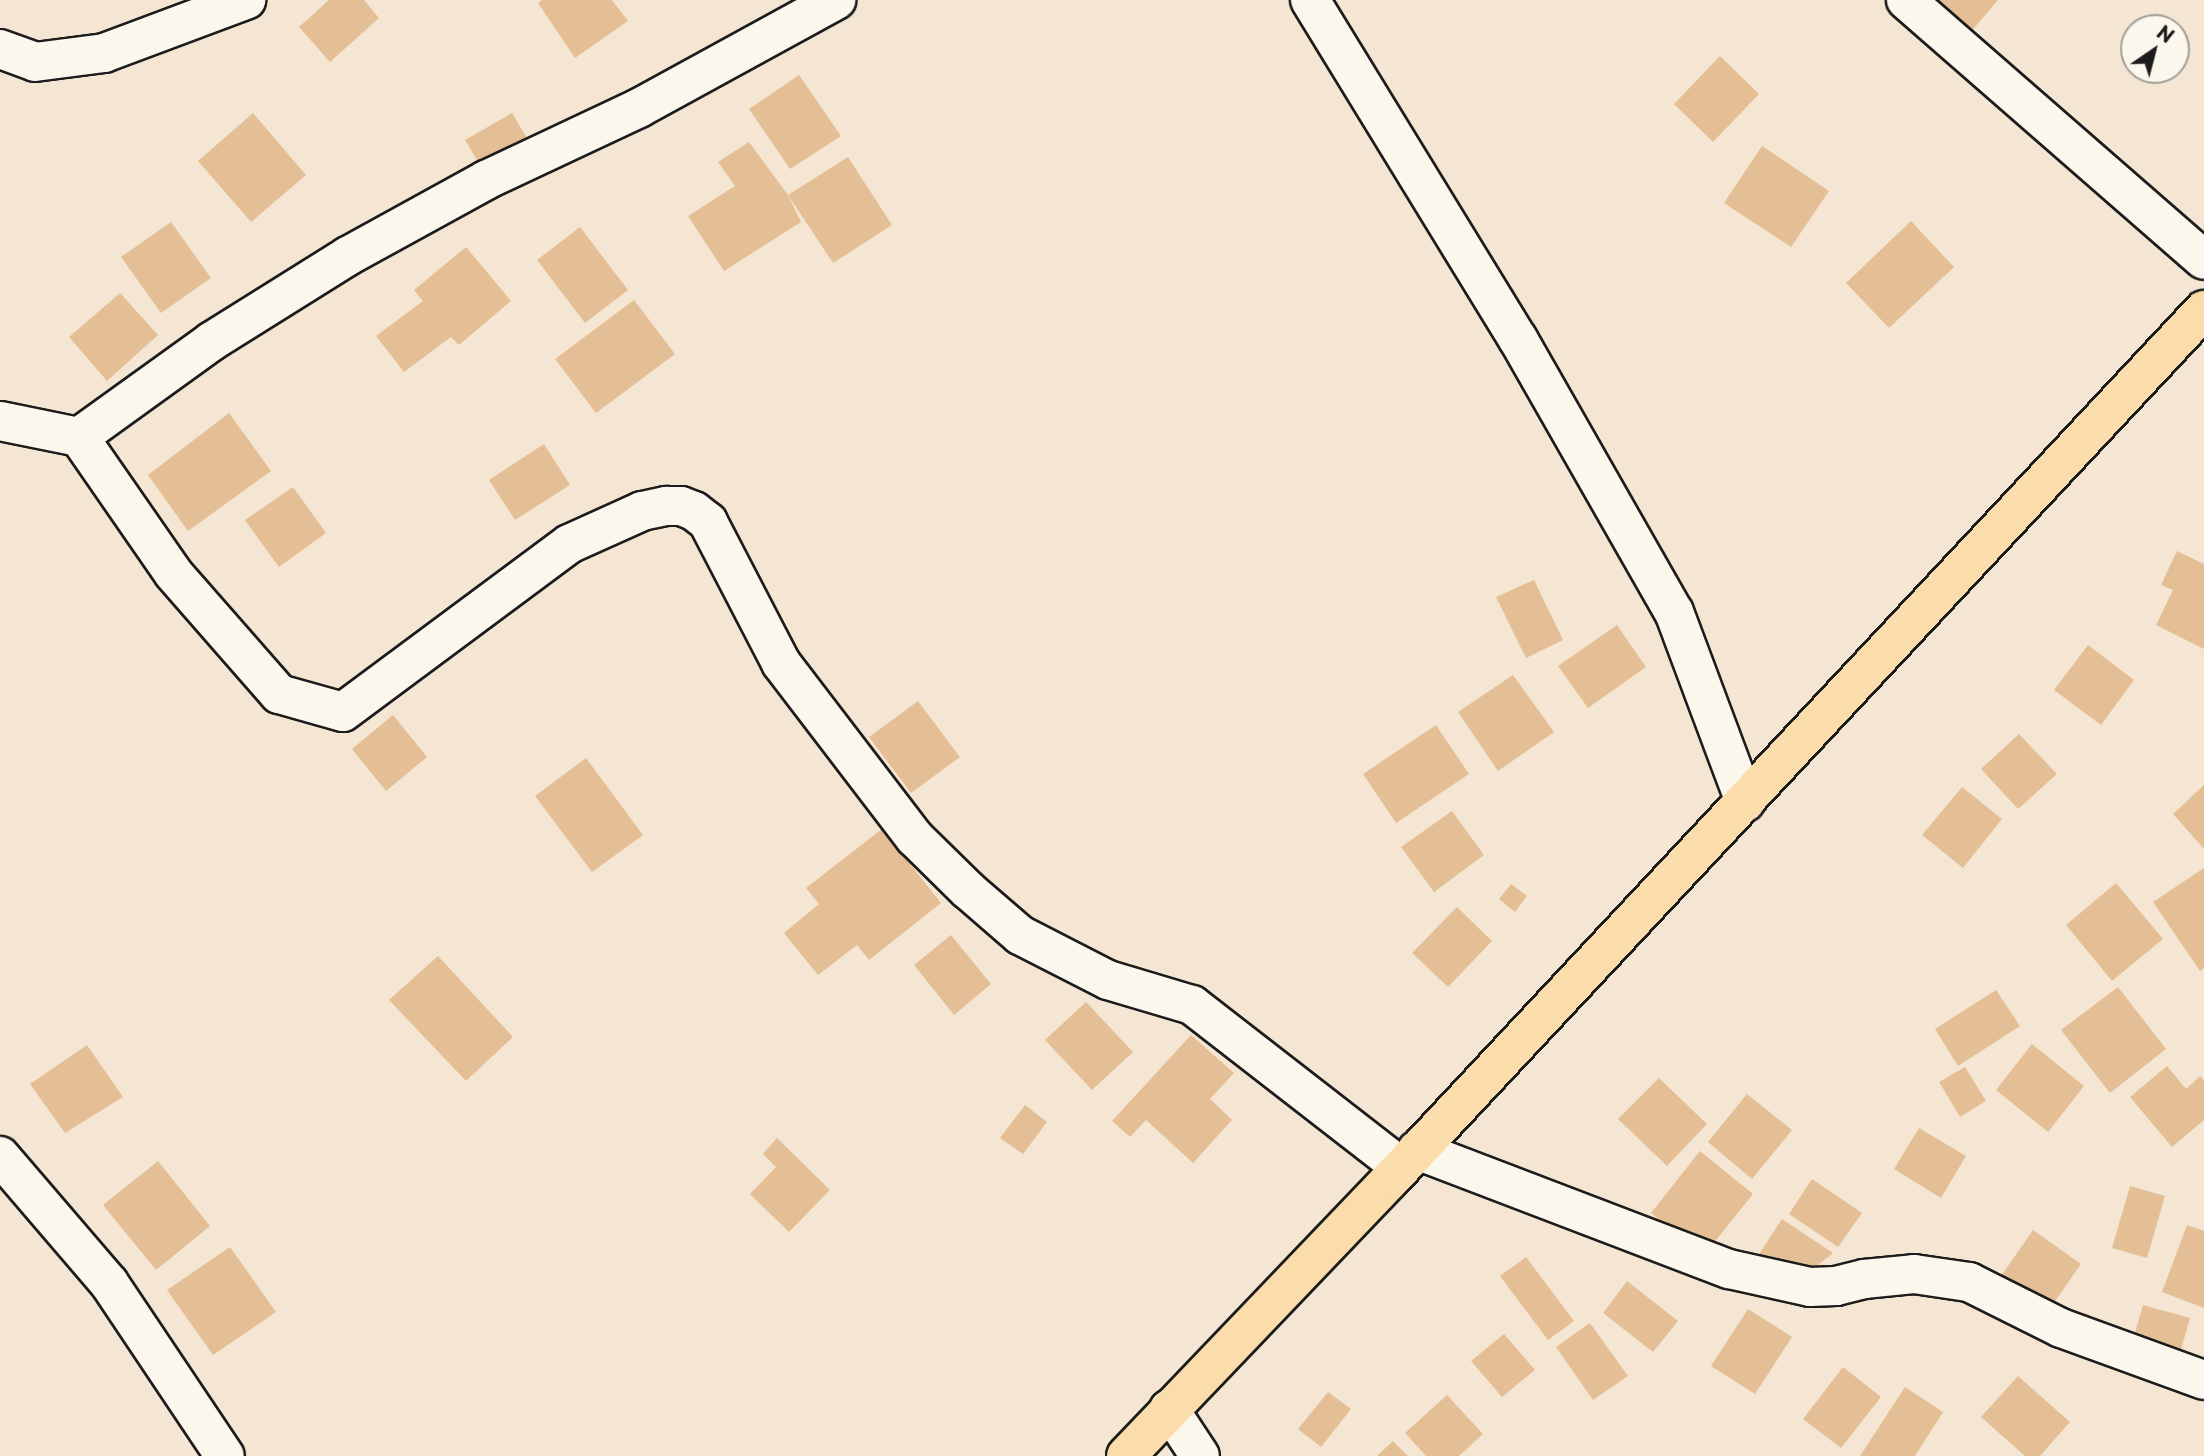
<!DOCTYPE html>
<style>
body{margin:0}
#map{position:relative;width:2204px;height:1456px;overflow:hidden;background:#f4e6d2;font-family:"Playpen Sans",sans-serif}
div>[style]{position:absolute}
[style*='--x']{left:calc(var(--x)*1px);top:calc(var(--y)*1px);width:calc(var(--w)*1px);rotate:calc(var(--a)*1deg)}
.building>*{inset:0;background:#e4bf95}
.roads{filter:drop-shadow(2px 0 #1c1c1c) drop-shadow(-2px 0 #1c1c1c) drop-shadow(0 2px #1c1c1c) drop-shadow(0 -2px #1c1c1c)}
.minor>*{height:38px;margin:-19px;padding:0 19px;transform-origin:19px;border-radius:19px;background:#fbf7ec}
.major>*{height:38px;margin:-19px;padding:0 19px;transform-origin:19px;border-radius:19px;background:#faddab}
span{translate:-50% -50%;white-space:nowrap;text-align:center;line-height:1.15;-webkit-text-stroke:5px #fbf7ec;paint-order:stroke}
.north{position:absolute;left:2120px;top:14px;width:70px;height:70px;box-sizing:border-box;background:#fbf7ec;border:2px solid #a29f99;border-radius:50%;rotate:35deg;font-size:19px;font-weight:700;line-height:28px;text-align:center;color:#1c1c1c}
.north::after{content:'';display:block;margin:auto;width:24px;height:32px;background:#1c1c1c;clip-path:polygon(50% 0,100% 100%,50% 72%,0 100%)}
</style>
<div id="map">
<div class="building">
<i style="clip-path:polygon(329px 0,364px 0,379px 18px,330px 62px,299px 27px)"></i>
<i style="clip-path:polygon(542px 0,612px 0,628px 21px,575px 58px,538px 3px)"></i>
<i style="clip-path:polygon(1917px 0,1998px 0,1964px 40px)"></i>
<i style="clip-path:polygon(1720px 56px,1759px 94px,1713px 142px,1674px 104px)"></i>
<i style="clip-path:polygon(799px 75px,841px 136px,790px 169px,749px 109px)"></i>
<i style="clip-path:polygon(253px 113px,306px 175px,251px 222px,198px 161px)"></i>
<i style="clip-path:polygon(512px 113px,530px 143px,483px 170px,465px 140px)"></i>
<i style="clip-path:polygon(749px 142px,788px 195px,801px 222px,724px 271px,688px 216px,735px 186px,718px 162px)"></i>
<i style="clip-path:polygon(1762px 146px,1829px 191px,1791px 247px,1724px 203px)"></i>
<i style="clip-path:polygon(848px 157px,892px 225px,833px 263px,788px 195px)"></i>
<i style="clip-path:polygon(1911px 221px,1954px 267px,1889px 328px,1846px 283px)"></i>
<i style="clip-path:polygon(171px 222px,211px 278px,161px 313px,121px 257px)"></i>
<i style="clip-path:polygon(580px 227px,628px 290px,585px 323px,537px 260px)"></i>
<i style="clip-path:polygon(466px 247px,511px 301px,459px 345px,451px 337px,404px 372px,376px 336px,423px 301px,414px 290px)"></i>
<i style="clip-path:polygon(120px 293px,158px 335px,107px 381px,69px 337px)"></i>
<i style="clip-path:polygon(634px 300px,675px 354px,596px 413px,555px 359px)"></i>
<i style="clip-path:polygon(229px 413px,271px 471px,188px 531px,148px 475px)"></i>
<i style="clip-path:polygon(544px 444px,570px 485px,515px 520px,489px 480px)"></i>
<i style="clip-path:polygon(293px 487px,326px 533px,279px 567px,245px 520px)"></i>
<i style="clip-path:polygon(2177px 551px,2204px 564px,2204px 649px,2156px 625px,2173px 590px,2161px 585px)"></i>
<i style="clip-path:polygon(1534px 580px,1563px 640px,1526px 658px,1496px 597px)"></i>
<i style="clip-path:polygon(1617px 625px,1646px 667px,1588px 708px,1558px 666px)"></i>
<i style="clip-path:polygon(2088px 645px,2134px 680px,2101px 725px,2054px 690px)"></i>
<i style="clip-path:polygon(1513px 675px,1554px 732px,1498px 771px,1458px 712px)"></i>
<i style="clip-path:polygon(918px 701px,960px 757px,911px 793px,869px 737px)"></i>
<i style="clip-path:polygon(393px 715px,427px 757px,386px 791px,352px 749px)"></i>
<i style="clip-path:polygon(1436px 725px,1469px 774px,1396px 823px,1363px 774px)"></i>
<i style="clip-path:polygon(2019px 734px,2057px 774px,2018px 809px,1981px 769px)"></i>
<i style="clip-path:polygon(586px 758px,643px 835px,592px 872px,535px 796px)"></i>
<i style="clip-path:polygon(2204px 785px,2204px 849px,2173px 814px)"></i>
<i style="clip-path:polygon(1962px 787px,2002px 819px,1963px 868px,1922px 835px)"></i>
<i style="clip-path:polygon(1452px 811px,1484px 855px,1434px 892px,1401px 847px)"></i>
<i style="clip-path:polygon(882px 829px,941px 903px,869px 960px,857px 945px,818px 975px,784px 933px,819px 904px,806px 888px)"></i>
<i style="clip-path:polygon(2204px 868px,2204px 968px,2200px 971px,2153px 902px)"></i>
<i style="clip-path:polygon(2116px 883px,2163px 939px,2112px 981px,2066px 925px)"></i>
<i style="clip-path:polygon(1511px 884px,1527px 896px,1515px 912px,1499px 899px)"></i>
<i style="clip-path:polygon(1457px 907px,1492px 941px,1448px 987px,1412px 953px)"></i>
<i style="clip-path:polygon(951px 935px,991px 984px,954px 1015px,914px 965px)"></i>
<i style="clip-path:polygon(438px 956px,513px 1037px,466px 1081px,389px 1000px)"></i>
<i style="clip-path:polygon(2118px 987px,2166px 1049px,2110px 1093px,2061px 1030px)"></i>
<i style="clip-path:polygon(1996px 990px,2020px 1026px,1958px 1066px,1935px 1029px)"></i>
<i style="clip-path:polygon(1086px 1002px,1133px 1052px,1092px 1090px,1045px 1040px)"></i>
<i style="clip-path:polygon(1191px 1035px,1234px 1073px,1210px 1099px,1232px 1120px,1193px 1163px,1146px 1120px,1130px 1137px,1112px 1121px)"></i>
<i style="clip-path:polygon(2032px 1044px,2084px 1086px,2048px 1132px,1996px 1090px)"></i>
<i style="clip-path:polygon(87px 1045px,123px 1097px,65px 1133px,30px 1084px)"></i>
<i style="clip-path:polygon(2167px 1066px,2186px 1089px,2200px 1076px,2204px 1080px,2204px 1120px,2172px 1147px,2130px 1097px)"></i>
<i style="clip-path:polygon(1965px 1067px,1986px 1101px,1960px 1117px,1939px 1082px)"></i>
<i style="clip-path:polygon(1659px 1078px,1707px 1124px,1667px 1166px,1618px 1119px)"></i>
<i style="clip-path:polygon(1747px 1094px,1792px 1130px,1752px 1179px,1708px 1142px)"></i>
<i style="clip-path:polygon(1025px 1105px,1047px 1122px,1023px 1154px,1000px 1138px)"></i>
<i style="clip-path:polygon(1919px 1128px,1966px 1156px,1941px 1198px,1894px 1169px)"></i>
<i style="clip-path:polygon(777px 1138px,830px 1190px,789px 1232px,750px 1194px,776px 1167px,763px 1154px)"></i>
<i style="clip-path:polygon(1700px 1151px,1753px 1194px,1704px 1255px,1651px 1213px)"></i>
<i style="clip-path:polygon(158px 1161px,210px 1226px,156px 1270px,103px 1205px)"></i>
<i style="clip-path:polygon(1812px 1179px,1862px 1213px,1838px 1247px,1789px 1214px)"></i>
<i style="clip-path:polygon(2130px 1186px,2165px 1196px,2147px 1258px,2112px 1248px)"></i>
<i style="clip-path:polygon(1782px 1219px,1833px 1253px,1805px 1275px,1754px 1262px)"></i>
<i style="clip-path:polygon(2187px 1225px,2204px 1231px,2204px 1308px,2162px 1292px)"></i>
<i style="clip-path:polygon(2033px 1230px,2081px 1264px,2047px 1313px,1999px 1279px)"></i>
<i style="clip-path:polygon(230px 1247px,276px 1312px,213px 1355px,167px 1290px)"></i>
<i style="clip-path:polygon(1526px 1257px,1574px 1321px,1548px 1340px,1500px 1276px)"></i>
<i style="clip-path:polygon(1627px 1281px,1678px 1321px,1653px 1352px,1603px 1313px)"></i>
<i style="clip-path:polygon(2143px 1305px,2190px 1318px,2178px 1360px,2131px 1347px)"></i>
<i style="clip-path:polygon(1748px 1309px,1792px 1337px,1755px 1394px,1711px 1366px)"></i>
<i style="clip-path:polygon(1590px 1323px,1628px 1376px,1593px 1400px,1556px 1347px)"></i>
<i style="clip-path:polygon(1504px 1334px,1535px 1370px,1502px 1397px,1471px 1361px)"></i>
<i style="clip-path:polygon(1843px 1367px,1881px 1397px,1841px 1448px,1803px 1419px)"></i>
<i style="clip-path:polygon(2018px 1376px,2070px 1422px,2040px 1456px,2025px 1456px,1981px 1417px)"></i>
<i style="clip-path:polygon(1905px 1387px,1943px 1412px,1915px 1456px,1860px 1456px)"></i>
<i style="clip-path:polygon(1328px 1392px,1351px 1409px,1321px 1447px,1298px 1429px)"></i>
<i style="clip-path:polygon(1447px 1395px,1483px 1434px,1459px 1456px,1426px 1456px,1405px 1433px)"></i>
<i style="clip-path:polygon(1393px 1441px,1408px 1456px,1377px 1456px)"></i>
</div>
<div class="roads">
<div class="minor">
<i style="--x:1310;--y:0;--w:398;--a:58.5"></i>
<i style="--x:1518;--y:339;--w:314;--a:60.3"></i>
<i style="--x:1674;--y:612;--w:203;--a:69.5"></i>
<i style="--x:1906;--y:0;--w:395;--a:41.1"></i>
<i style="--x:0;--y:49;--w:37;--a:20"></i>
<i style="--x:35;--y:62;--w:70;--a:-7.4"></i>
<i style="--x:104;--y:53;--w:152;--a:-20.5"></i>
<i style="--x:0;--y:421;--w:81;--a:11.4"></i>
<i style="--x:79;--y:437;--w:165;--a:55.3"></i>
<i style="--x:173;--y:573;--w:161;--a:48.8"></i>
<i style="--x:279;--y:694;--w:66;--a:15.7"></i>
<i style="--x:343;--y:712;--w:282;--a:-36.6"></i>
<i style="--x:569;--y:544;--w:80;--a:-24.3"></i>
<i style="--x:642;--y:511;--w:25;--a:-12"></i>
<i style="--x:666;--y:506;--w:15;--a:0"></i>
<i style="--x:681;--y:506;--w:14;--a:21"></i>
<i style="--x:694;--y:511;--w:18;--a:38"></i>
<i style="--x:708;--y:522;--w:159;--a:62.6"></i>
<i style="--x:781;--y:663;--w:220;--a:52.6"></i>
<i style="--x:915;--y:838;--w:74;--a:44.5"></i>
<i style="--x:968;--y:890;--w:69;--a:40.9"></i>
<i style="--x:1020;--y:935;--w:99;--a:27.1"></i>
<i style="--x:1108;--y:980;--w:88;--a:16.6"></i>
<i style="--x:1192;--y:1005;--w:264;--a:37.8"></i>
<i style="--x:79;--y:437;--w:164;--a:-35.8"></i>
<i style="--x:212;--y:341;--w:160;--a:-32"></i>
<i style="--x:348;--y:256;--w:158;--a:-28.8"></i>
<i style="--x:486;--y:180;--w:169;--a:-25.2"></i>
<i style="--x:639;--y:108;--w:225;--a:-28.7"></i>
<i style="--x:1417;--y:1150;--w:334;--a:20.9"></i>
<i style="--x:1729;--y:1269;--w:83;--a:12.5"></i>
<i style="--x:1810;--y:1287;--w:26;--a:-2"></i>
<i style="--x:1836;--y:1286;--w:29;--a:-14"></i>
<i style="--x:1864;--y:1279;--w:50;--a:-5.7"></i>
<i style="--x:1914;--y:1274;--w:56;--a:8.3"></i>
<i style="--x:1969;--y:1282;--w:103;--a:26.6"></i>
<i style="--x:2061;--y:1328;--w:152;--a:20"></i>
<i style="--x:0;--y:1156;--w:167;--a:49.4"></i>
<i style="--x:109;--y:1283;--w:208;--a:56.2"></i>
<i style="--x:1169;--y:1409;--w:56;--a:56.6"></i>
</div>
<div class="major">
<i style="--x:1126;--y:1456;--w:383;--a:-46.3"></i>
<i style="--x:1391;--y:1179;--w:1190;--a:-46.91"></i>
</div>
</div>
<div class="north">N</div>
</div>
